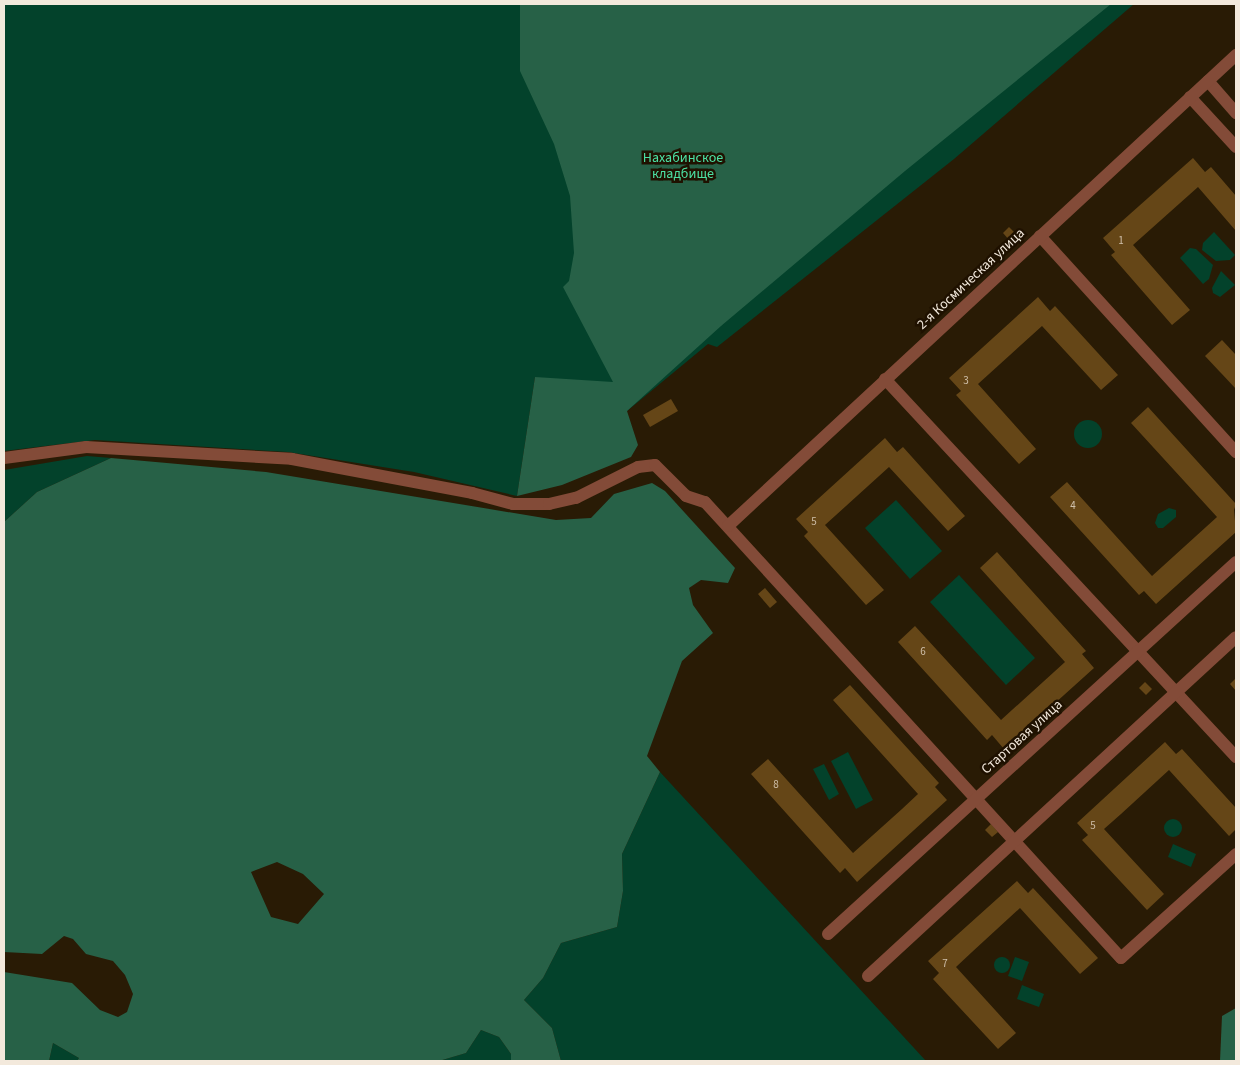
<!DOCTYPE html>
<meta charset="utf-8">
<style>
body{margin:0}
#map{position:relative;width:1240px;height:1065px;overflow:hidden;background:#291b05;font-family:"Source Sans 3",sans-serif}
div>[style]{position:absolute}
[style*='--x']{left:calc(var(--x)*1px);top:calc(var(--y)*1px);width:calc(var(--w)*1px);rotate:calc(var(--a)*1deg)}
.green>*{inset:0;background:#03422b}
.round{border-radius:50%}
.forest>*{inset:0;background:#276147}
.building>*{inset:0;background:#654617}
.minor>*{height:12px;margin:-6px;padding:0 6px;transform-origin:6px;border-radius:6px;background:#834b38}
span{translate:-50% -50%;white-space:nowrap;text-align:center;line-height:1.15;-webkit-text-stroke:5px #1f1100;paint-order:stroke}
.number-label{font-size:11px;color:#d0c0ab}
.number-label span{-webkit-text-stroke-width:0}
.park-label{font-size:14px;color:#4ce1a3}
.street-label{font-size:14px;color:#f3e9dc}
.frame{position:absolute;inset:0;border:5px solid #f3e9dc;pointer-events:none}
</style>
<div id="map">
<div class="green">
<i style="clip-path:polygon(4px 4px,1134px 4px,954px 159px,717px 347px,708px 344px,627px 411px,535px 377px,517px 496px,414px 472px,288px 452px,95px 440px,4px 451px)"></i>
<i style="clip-path:polygon(1214px 232px,1235px 255px,1230px 260px,1216px 261px,1202px 250px,1203px 243px)"></i>
<i style="clip-path:polygon(1190px 248px,1196px 249px,1213px 265px,1209px 279px,1203px 284px,1180px 258px)"></i>
<i style="clip-path:polygon(1221px 271px,1235px 285px,1220px 297px,1213px 293px,1212px 288px)"></i>
<i class="round" style="left:1074px;top:420px;width:28px;height:28px"></i>
<i style="clip-path:polygon(87px 456px,111px 458px,37px 492px,4px 522px,4px 470px)"></i>
<i style="clip-path:polygon(896px 500px,942px 551px,910px 579px,865px 528px)"></i>
<i style="clip-path:polygon(1169px 508px,1176px 510px,1176px 517px,1163px 528px,1158px 528px,1155px 523px,1158px 514px)"></i>
<i style="clip-path:polygon(959px 575px,1035px 658px,1006px 685px,930px 602px)"></i>
<i style="clip-path:polygon(848px 752px,873px 800px,856px 809px,831px 761px)"></i>
<i style="clip-path:polygon(824px 764px,839px 794px,829px 800px,813px 769px)"></i>
<i style="clip-path:polygon(660px 772px,926px 1061px,561px 1061px,552px 1028px,524px 1000px,543px 978px,561px 943px,617px 927px,623px 891px,622px 854px)"></i>
<i class="round" style="left:1164px;top:819px;width:18px;height:18px"></i>
<i style="clip-path:polygon(1173px 844px,1196px 854px,1191px 867px,1168px 857px)"></i>
<i class="round" style="left:994px;top:957px;width:16px;height:16px"></i>
<i style="clip-path:polygon(1015px 957px,1029px 962px,1022px 981px,1008px 976px)"></i>
<i style="clip-path:polygon(1022px 985px,1044px 994px,1039px 1007px,1017px 999px)"></i>
<i style="clip-path:polygon(481px 1030px,499px 1037px,511px 1054px,511px 1061px,439px 1061px,466px 1053px)"></i>
<i style="clip-path:polygon(53px 1043px,79px 1058px,77px 1061px,49px 1061px)"></i>
</div>
<div class="forest">
<i style="clip-path:polygon(520px 4px,1111px 4px,905px 171px,721px 326px,627px 411px,638px 445px,631px 457px,562px 485px,517px 496px,535px 377px,613px 382px,563px 287px,569px 281px,574px 253px,570px 196px,554px 144px,520px 71px)"></i>
<i style="clip-path:polygon(evenodd,111px 458px,266px 472px,556px 520px,591px 518px,614px 494px,652px 483px,665px 491px,735px 568px,728px 583px,701px 580px,689px 588px,693px 605px,713px 633px,682px 661px,647px 756px,660px 772px,622px 854px,623px 891px,617px 927px,561px 943px,543px 978px,524px 1000px,552px 1028px,561px 1061px,511px 1061px,511px 1054px,499px 1037px,481px 1030px,466px 1053px,439px 1061px,77px 1061px,79px 1058px,53px 1043px,49px 1061px,4px 1061px,4px 972px,72px 983px,100px 1010px,118px 1017px,127px 1012px,133px 994px,125px 975px,113px 961px,86px 954px,73px 939px,64px 936px,42px 954px,4px 952px,4px 522px,37px 492px,111px 458px,277px 862px,303px 874px,324px 894px,298px 924px,271px 917px,251px 872px,277px 862px)"></i>
<i style="clip-path:polygon(1236px 1008px,1236px 1061px,1220px 1061px,1222px 1016px)"></i>
</div>
<div class="building">
<i style="clip-path:polygon(1193px 158px,1205px 172px,1211px 167px,1236px 196px,1236px 231px,1198px 187px,1133px 245px,1190px 310px,1172px 325px,1111px 255px,1115px 252px,1103px 238px)"></i>
<i style="clip-path:polygon(1009px 227px,1017px 235px,1010px 241px,1003px 233px)"></i>
<i style="clip-path:polygon(1038px 297px,1050px 311px,1055px 306px,1118px 375px,1101px 390px,1042px 326px,978px 384px,1036px 449px,1019px 464px,956px 395px,961px 391px,949px 378px)"></i>
<i style="clip-path:polygon(1222px 340px,1236px 355px,1236px 389px,1205px 356px)"></i>
<i style="clip-path:polygon(671px 399px,678px 411px,650px 427px,643px 415px)"></i>
<i style="clip-path:polygon(1148px 407px,1236px 504px,1234px 510px,1236px 532px,1156px 604px,1144px 591px,1139px 595px,1050px 497px,1067px 482px,1152px 576px,1174px 556px,1217px 517px,1131px 423px)"></i>
<i style="clip-path:polygon(885px 438px,897px 452px,903px 447px,965px 516px,948px 531px,889px 467px,846px 506px,825px 525px,884px 590px,866px 605px,804px 536px,808px 532px,796px 519px)"></i>
<i style="clip-path:polygon(997px 552px,1086px 651px,1082px 654px,1094px 668px,1004px 749px,992px 735px,987px 740px,898px 642px,915px 626px,1001px 720px,1065px 662px,980px 568px)"></i>
<i style="clip-path:polygon(765px 588px,777px 602px,770px 608px,758px 594px)"></i>
<i style="clip-path:polygon(1236px 678px,1236px 691px,1230px 684px)"></i>
<i style="clip-path:polygon(1145px 682px,1152px 689px,1146px 695px,1139px 688px)"></i>
<i style="clip-path:polygon(850px 685px,939px 783px,935px 787px,947px 800px,857px 882px,845px 868px,840px 873px,751px 774px,768px 759px,853px 853px,902px 809px,918px 794px,833px 700px)"></i>
<i style="clip-path:polygon(1165px 742px,1176px 754px,1182px 749px,1236px 808px,1236px 829px,1229px 836px,1169px 770px,1121px 814px,1104px 829px,1164px 894px,1147px 910px,1082px 840px,1088px 835px,1077px 823px)"></i>
<i style="clip-path:polygon(991px 824px,998px 832px,992px 837px,985px 830px)"></i>
<i style="clip-path:polygon(1017px 881px,1028px 893px,1033px 888px,1098px 958px,1080px 974px,1020px 908px,972px 952px,956px 967px,1016px 1033px,998px 1049px,933px 979px,939px 973px,928px 961px)"></i>
</div>
<div class="minor">
<i style="--x:1208;--y:81;--w:43;--a:48.8"></i>
<i style="--x:1190;--y:97;--w:68;--a:47.4"></i>
<i style="--x:1040;--y:236;--w:292;--a:47.8"></i>
<i style="--x:885;--y:379;--w:516;--a:47.12"></i>
<i style="--x:4;--y:458;--w:83;--a:-7.6"></i>
<i style="--x:86;--y:447;--w:206;--a:3.3"></i>
<i style="--x:292;--y:459;--w:183;--a:10.7"></i>
<i style="--x:472;--y:493;--w:42;--a:15"></i>
<i style="--x:513;--y:504;--w:36;--a:0"></i>
<i style="--x:549;--y:504;--w:28;--a:-13"></i>
<i style="--x:576;--y:498;--w:69;--a:-26.6"></i>
<i style="--x:638;--y:467;--w:17;--a:-7"></i>
<i style="--x:655;--y:465;--w:44;--a:45"></i>
<i style="--x:686;--y:496;--w:20;--a:18"></i>
<i style="--x:705;--y:502;--w:617;--a:47.63"></i>
<i style="--x:1121;--y:958;--w:155;--a:-42.1"></i>
<i style="--x:728;--y:526;--w:693;--a:-42.84"></i>
<i style="--x:828;--y:934;--w:552;--a:-42.36"></i>
<i style="--x:868;--y:976;--w:500;--a:-42.65"></i>
</div>
<div class="number-label">
<span style="left:1121px;top:241px">1</span>
<span style="left:966px;top:381px">3</span>
<span style="left:1073px;top:506px">4</span>
<span style="left:814px;top:522px">5</span>
<span style="left:923px;top:652px">6</span>
<span style="left:776px;top:785px">8</span>
<span style="left:1093px;top:826px">5</span>
<span style="left:945px;top:964px">7</span>
</div>
<div class="park-label">
<span style="left:683px;top:166px">Нахабинское<br>кладбище</span>
</div>
<div class="street-label">
<span style="left:971px;top:279px;rotate:-43deg">2-я Космическая улица</span>
<span style="left:1022px;top:737px;rotate:-42deg">Стартовая улица</span>
</div>
<div class="frame"></div>
</div>
